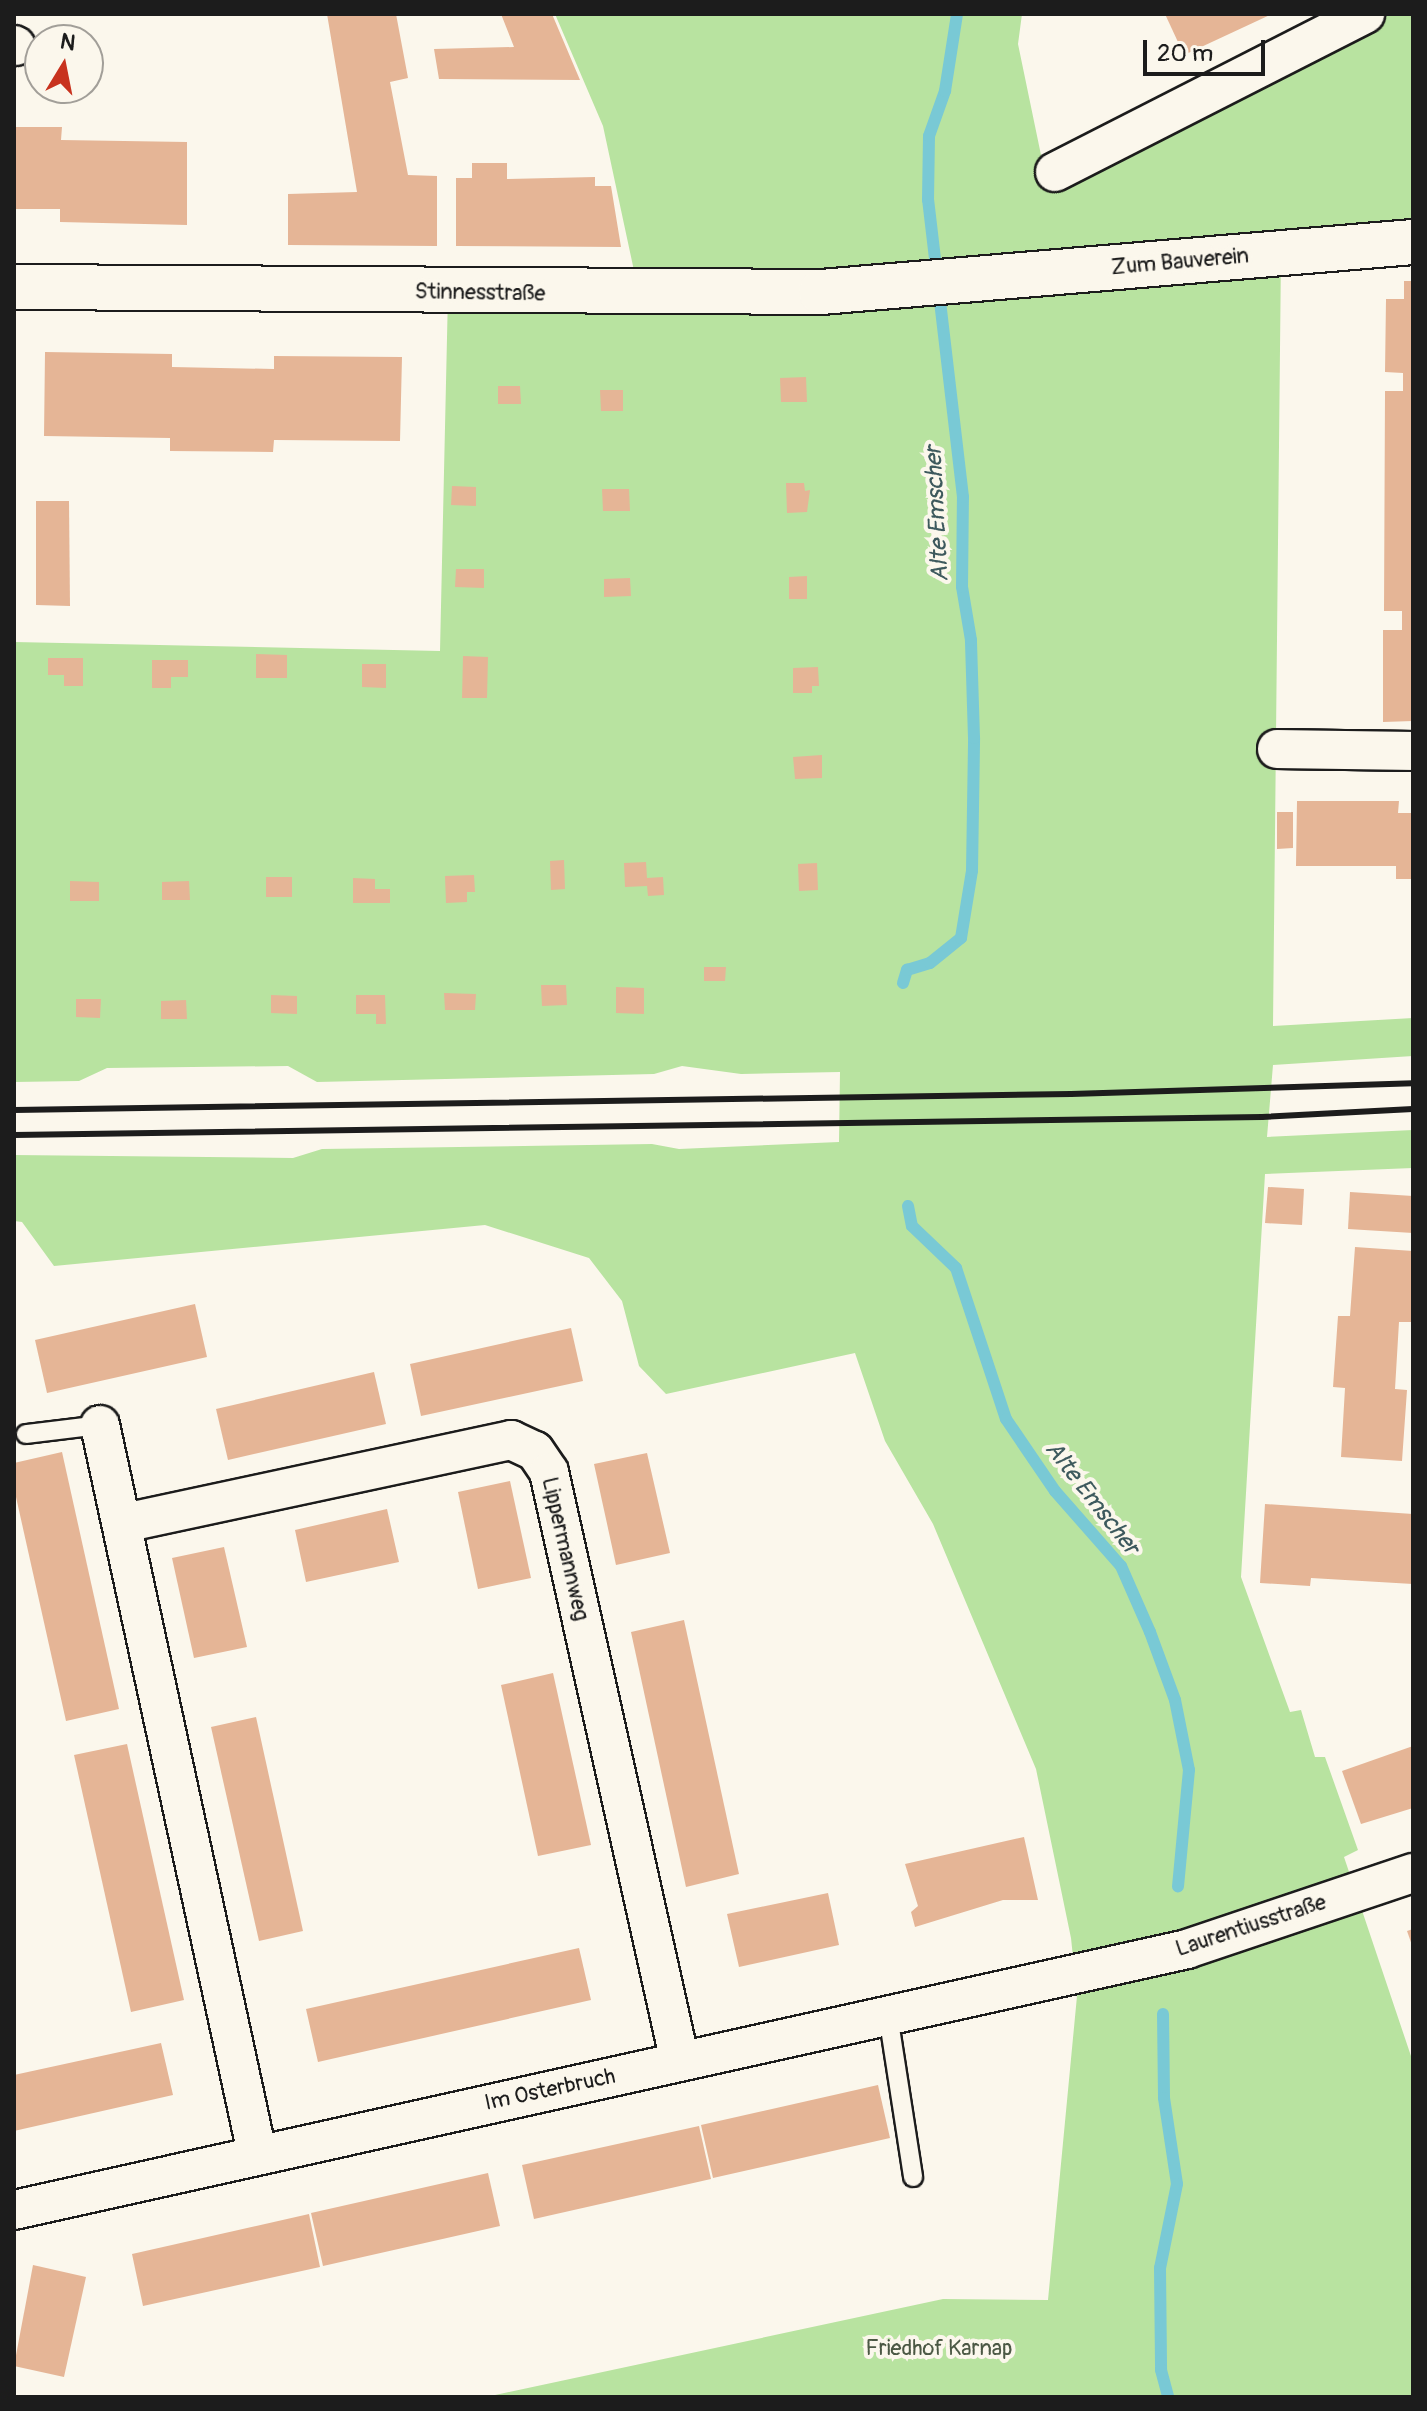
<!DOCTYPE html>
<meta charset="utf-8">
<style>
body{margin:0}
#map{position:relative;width:1427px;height:2411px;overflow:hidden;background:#fbf7ec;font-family:Pangolin,sans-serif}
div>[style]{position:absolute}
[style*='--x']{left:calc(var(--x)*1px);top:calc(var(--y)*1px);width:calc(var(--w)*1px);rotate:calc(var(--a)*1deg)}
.green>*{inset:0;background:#b8e3a0}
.stream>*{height:12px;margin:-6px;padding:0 6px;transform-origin:6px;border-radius:6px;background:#79c9d5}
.building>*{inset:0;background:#e5b596}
.roads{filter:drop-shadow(2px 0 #1c1c1c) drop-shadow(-2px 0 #1c1c1c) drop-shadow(0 2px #1c1c1c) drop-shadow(0 -2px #1c1c1c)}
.service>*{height:18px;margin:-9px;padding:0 9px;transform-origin:9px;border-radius:9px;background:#fbf7ec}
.minor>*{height:38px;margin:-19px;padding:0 19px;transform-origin:19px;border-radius:19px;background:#fbf7ec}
.tertiary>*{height:44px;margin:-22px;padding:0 22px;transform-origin:22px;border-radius:22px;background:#fbf7ec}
.rail>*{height:6px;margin:-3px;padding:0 3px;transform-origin:3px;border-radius:3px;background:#1c1c1c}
span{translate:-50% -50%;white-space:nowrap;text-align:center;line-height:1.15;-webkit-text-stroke:8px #fbf7ec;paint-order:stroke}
.street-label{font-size:22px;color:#1c1c1c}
.park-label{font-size:22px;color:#4b5844}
.water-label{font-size:24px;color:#3d595d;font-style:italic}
.frame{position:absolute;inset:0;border:16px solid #1c1c1c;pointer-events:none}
.north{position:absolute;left:24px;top:24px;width:80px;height:80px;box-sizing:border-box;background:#fbf7ec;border:2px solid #a29f99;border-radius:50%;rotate:10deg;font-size:22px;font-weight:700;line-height:32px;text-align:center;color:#1c1c1c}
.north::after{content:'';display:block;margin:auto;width:28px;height:36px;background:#c8321e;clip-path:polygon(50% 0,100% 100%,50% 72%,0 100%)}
.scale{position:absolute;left:1143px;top:40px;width:122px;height:36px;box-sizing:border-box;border:4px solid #1c1c1c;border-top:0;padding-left:10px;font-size:24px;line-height:28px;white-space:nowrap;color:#1c1c1c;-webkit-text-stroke:6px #fbf7ec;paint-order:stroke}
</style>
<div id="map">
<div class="green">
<i style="clip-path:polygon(555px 14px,1022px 14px,1018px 44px,1047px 184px,1365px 14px,1413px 14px,1413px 242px,1281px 253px,1273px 1026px,1413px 1018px,1413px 1056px,1273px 1065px,1267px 1137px,1413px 1130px,1413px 1168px,1265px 1174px,1241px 1577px,1290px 1712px,1301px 1710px,1315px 1757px,1325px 1757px,1358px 1850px,1344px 1857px,1413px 2062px,1413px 2397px,486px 2397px,943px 2299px,1048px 2300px,1077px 1996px,1071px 1938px,1036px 1769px,933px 1524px,885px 1441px,855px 1353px,666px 1394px,639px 1366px,622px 1301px,589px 1258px,485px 1225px,54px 1266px,22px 1222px,14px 1221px,14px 1155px,293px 1158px,322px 1149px,652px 1144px,679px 1149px,839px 1142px,840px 1072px,741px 1074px,682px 1066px,654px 1074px,317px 1082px,288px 1066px,107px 1068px,79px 1081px,14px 1082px,14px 642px,440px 651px,448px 293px,639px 294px,603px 126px)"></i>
</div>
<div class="stream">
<i style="--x:903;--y:983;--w:14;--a:-73"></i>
<i style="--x:907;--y:970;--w:24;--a:-17"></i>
<i style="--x:930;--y:963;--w:40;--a:-39"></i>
<i style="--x:961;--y:938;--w:68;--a:-80.7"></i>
<i style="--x:972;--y:871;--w:133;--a:-89.1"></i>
<i style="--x:974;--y:738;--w:98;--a:-91.8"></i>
<i style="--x:971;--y:640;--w:54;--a:-99.6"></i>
<i style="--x:962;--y:587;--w:90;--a:-89.4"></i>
<i style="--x:963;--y:497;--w:299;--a:-96.7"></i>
<i style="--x:928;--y:200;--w:64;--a:-89.1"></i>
<i style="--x:929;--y:136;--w:48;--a:-70.4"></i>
<i style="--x:945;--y:91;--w:78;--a:-81.1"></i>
<i style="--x:908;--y:1206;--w:20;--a:79"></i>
<i style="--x:912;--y:1226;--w:61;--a:43.7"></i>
<i style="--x:956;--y:1268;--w:159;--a:71.7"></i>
<i style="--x:1006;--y:1419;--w:87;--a:55.8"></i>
<i style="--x:1055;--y:1491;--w:100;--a:48.7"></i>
<i style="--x:1121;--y:1566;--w:72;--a:66.3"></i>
<i style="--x:1150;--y:1632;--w:72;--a:69.8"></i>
<i style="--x:1175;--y:1700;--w:71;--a:78.7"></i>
<i style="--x:1189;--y:1770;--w:117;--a:95.4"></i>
<i style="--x:1163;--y:2014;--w:84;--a:89.3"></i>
<i style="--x:1164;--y:2098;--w:87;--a:81.4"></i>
<i style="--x:1177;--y:2184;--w:86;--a:101.4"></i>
<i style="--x:1160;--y:2268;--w:102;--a:89.4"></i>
<i style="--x:1161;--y:2370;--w:28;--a:75"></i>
</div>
<div class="building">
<i style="clip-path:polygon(327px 14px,396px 14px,408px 78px,390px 82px,408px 175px,437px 176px,437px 246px,288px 245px,288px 194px,357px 192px)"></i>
<i style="clip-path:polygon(501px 14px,552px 14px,580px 80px,439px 79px,434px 49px,514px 47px)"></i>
<i style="clip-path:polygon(1165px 14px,1272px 14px,1184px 55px)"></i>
<i style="clip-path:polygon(14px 127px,62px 127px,61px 140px,187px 142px,187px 225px,60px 222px,60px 209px,14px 209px)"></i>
<i style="clip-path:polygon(472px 163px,507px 163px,507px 179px,595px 177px,595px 186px,611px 186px,621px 247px,456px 246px,456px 178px,472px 178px)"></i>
<i style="clip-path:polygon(1404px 281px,1413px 281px,1413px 721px,1383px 722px,1383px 630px,1402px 630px,1402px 611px,1384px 611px,1385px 391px,1403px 391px,1403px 373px,1385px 372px,1386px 299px,1404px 299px)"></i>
<i style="clip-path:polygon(45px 352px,172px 354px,172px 367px,274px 369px,274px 356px,402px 357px,400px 441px,274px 440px,273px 452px,170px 451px,170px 438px,44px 436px)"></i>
<i style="clip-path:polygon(806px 377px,807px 402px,781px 402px,780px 378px)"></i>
<i style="clip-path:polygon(498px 386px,520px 386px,521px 404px,498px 404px)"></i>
<i style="clip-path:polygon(600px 390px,623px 390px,623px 411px,601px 411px)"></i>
<i style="clip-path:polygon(786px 483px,804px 483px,805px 491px,810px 490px,807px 512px,787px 513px)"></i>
<i style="clip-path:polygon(452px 486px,476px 487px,476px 506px,451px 505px)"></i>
<i style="clip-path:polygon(602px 489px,629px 489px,630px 511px,603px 511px)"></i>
<i style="clip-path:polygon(36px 501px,69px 501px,70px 606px,36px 605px)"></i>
<i style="clip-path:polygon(456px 569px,484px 569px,484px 588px,455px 587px)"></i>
<i style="clip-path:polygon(807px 576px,807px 599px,789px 599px,789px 577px)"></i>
<i style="clip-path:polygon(630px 578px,631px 596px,604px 597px,604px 579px)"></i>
<i style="clip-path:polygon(256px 654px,287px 655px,287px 678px,256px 678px)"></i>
<i style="clip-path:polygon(463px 656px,488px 657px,487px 698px,462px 698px)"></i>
<i style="clip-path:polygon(48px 658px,83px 658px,83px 686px,64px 686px,64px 675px,48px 675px)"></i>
<i style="clip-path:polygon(152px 660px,188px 660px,188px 677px,171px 677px,171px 688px,152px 688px)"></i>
<i style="clip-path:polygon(362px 664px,386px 664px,386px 688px,362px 687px)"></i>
<i style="clip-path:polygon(818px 667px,819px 686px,812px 686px,812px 693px,793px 693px,793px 668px)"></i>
<i style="clip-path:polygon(822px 755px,822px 778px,795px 779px,793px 757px)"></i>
<i style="clip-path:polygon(1297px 801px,1399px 801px,1398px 813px,1413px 813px,1413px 879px,1396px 879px,1396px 866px,1296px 866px)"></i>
<i style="clip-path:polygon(1277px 812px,1293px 812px,1293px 848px,1277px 849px)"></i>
<i style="clip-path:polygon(564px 860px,565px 889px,551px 890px,550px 861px)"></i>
<i style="clip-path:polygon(646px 862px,647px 878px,663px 877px,664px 895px,648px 896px,647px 886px,625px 887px,624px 863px)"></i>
<i style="clip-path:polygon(817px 863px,818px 890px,799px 891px,798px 864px)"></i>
<i style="clip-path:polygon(474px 875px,475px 892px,467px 892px,467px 902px,446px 903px,445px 876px)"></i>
<i style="clip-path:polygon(266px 877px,292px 877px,292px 897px,266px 897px)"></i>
<i style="clip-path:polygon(353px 878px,375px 879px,375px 889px,390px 889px,390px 903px,353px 903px)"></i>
<i style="clip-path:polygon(70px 881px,99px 882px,99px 901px,70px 901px)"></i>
<i style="clip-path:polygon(189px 881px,190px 900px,162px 900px,162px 882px)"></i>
<i style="clip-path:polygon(704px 967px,726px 967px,725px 981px,704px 981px)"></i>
<i style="clip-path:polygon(541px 985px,566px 985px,567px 1005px,542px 1006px)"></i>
<i style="clip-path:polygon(616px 987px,644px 988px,644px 1014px,616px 1013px)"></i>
<i style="clip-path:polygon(444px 993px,476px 994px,475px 1010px,445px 1010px)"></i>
<i style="clip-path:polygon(271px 995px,297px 996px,297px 1014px,271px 1013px)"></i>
<i style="clip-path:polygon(356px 995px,385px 995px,386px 1024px,376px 1024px,376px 1014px,356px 1014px)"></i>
<i style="clip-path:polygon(76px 999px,101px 999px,100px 1018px,76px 1017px)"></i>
<i style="clip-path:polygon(186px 1000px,187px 1019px,161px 1019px,161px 1001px)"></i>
<i style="clip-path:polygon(1268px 1187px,1304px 1189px,1302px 1225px,1265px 1223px)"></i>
<i style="clip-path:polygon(1350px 1192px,1413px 1196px,1413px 1233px,1348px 1229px)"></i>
<i style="clip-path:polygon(1355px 1247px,1413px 1251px,1411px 1322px,1399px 1322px,1395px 1389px,1407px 1390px,1402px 1461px,1341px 1457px,1345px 1388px,1333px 1387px,1338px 1316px,1350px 1316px)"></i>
<i style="clip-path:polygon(195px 1304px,207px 1357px,47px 1393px,35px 1340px)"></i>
<i style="clip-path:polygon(571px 1328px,583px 1381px,421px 1416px,410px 1364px)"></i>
<i style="clip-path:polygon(374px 1372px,386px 1424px,228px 1460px,216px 1409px)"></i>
<i style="clip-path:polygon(62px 1452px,119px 1709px,66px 1721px,14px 1488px,14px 1463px)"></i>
<i style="clip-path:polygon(647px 1453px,670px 1553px,616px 1565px,594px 1464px)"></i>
<i style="clip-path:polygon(510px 1481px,531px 1578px,478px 1589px,458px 1492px)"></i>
<i style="clip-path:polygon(1265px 1504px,1413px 1514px,1413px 1584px,1311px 1578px,1310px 1586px,1260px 1583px)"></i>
<i style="clip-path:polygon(387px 1509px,399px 1562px,306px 1582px,295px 1530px)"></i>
<i style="clip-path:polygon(224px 1547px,247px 1647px,194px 1658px,172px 1558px)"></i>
<i style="clip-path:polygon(684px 1620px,739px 1874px,686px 1887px,631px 1632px)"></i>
<i style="clip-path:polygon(553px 1673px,591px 1845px,538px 1856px,501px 1685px)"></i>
<i style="clip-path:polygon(256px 1717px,303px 1931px,259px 1941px,211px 1727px)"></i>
<i style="clip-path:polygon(127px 1744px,184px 2000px,131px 2012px,74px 1755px)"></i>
<i style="clip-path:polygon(1413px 1746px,1413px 1808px,1361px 1824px,1342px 1771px)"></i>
<i style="clip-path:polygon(1024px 1837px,1038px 1900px,1003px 1900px,915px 1927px,911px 1912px,918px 1906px,905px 1864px)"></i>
<i style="clip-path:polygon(828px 1893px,839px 1945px,739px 1967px,727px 1914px)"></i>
<i style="clip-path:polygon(1413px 1929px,1413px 1948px,1407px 1931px)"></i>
<i style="clip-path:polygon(579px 1948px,591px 2000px,318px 2062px,306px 2009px)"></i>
<i style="clip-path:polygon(161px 2043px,173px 2095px,14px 2131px,14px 2075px)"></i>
<i style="clip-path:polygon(878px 2085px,890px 2138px,713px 2178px,701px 2125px)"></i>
<i style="clip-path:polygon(699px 2126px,711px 2179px,534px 2219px,522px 2165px)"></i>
<i style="clip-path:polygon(488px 2173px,500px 2226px,323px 2266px,311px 2213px)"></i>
<i style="clip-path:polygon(309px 2214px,320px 2267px,143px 2306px,132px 2254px)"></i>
<i style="clip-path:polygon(33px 2265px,86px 2277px,64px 2377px,14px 2366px)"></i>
</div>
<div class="roads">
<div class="service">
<i style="--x:26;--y:1434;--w:75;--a:-6.9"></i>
<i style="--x:888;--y:2015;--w:164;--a:81.2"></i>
</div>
<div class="minor">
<i style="--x:14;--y:45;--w:2;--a:27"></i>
<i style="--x:1055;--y:172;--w:348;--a:-27"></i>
<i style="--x:1277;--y:749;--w:136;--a:0.8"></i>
<i style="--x:100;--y:1425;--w:745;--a:77.83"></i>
<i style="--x:124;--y:1523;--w:396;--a:-12.1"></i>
<i style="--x:511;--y:1440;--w:26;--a:25"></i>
<i style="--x:535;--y:1451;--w:25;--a:56"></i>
<i style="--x:549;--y:1472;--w:604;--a:77.48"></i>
<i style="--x:14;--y:2210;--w:1202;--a:-12.54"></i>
<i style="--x:1187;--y:1949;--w:238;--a:-18.6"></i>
</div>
<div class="tertiary">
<i style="--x:14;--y:287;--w:807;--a:0.35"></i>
<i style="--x:821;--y:292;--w:594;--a:-4.83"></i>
</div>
</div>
<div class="rail">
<i style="--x:14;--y:1110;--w:1057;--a:-0.87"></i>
<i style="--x:1071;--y:1094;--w:342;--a:-1.8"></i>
<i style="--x:14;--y:1135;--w:1248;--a:-0.83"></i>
<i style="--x:1262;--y:1117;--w:151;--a:-3"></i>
</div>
<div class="street-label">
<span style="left:1180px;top:262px;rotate:-5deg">Zum Bauverein</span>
<span style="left:480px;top:293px;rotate:1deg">Stinnesstraße</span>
<span style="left:565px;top:1549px;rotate:77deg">Lippermannweg</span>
<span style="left:1251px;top:1926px;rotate:-18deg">Laurentiusstraße</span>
<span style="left:550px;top:2090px;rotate:-12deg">Im Osterbruch</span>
</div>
<div class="park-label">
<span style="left:939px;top:2349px">Friedhof Karnap</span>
</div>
<div class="water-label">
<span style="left:937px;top:514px;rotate:-93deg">Alte Emscher</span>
<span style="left:1092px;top:1498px;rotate:52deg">Alte Emscher</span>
</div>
<div class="frame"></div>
<div class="north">N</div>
<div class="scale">20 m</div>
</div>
